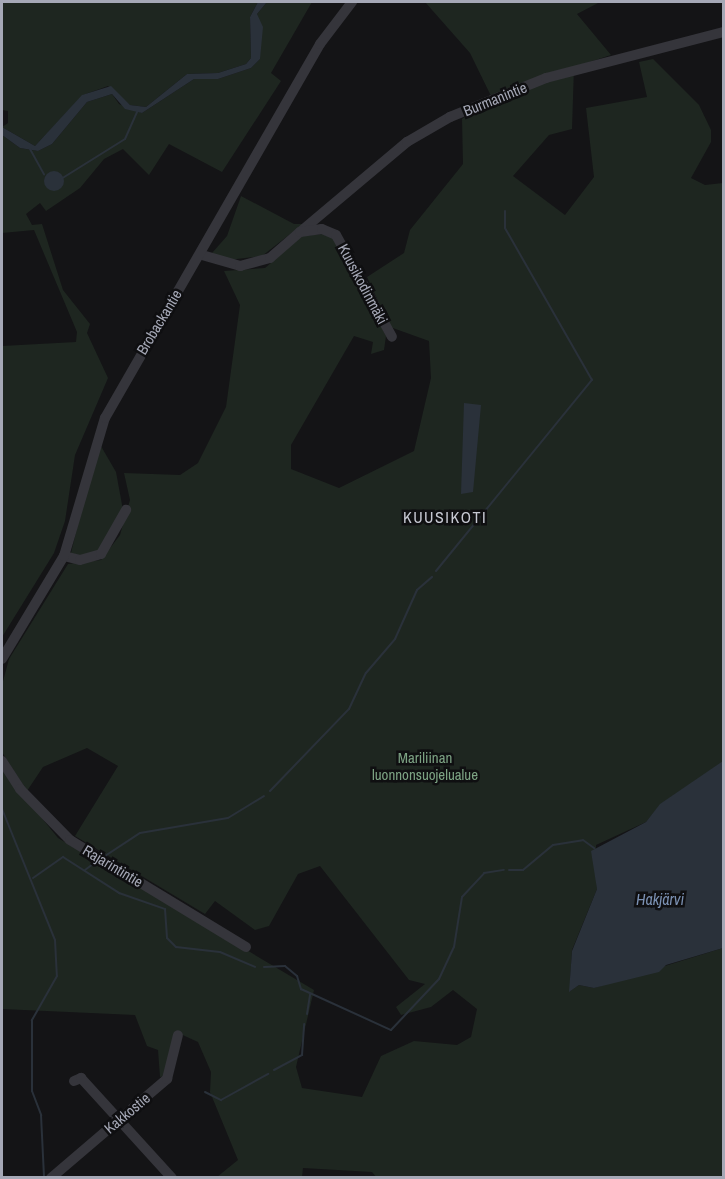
<!DOCTYPE html>
<meta charset="utf-8">
<style>
body{margin:0}
#map{position:relative;width:725px;height:1179px;overflow:hidden;background:#141416;font-family:"Archivo Narrow",sans-serif}
div>[style]{position:absolute}
[style*='--x']{left:calc(var(--x)*1px);top:calc(var(--y)*1px);width:calc(var(--w)*1px);rotate:calc(var(--a)*1deg)}
.green>*{inset:0;background:#1e2620}
.water>*{inset:0;background:#2a313a}
.round{border-radius:50%}
.stream>*{height:2px;margin:-1px;padding:0 1px;transform-origin:1px;border-radius:1px;background:#2a313a}
.minor>*{height:10px;margin:-5px;padding:0 5px;transform-origin:5px;border-radius:5px;background:#35353b}
span{translate:-50% -50%;white-space:nowrap;text-align:center;line-height:1.15;-webkit-text-stroke:5px #0f0f11;paint-order:stroke}
.street-label{font-size:15px;color:#a5a8b6}
.park-label{font-size:15px;color:#7ca283}
.neighbourhood-label{font-size:16px;color:#c6c8d2;letter-spacing:1.5px}
.water-label{font-size:16px;color:#7b91b3;font-style:italic}
.frame{position:absolute;inset:0;border:3px solid #a5a8b6;pointer-events:none}
</style>
<div id="map">
<div class="green">
<i style="clip-path:polygon(2px 2px,258px 2px,250px 17px,251px 58px,246px 64px,218px 73px,187px 74px,146px 107px,130px 105px,108px 86px,83px 95px,35px 146px,2px 127px,8px 123px,8px 111px,2px 110px)"></i>
<i style="clip-path:polygon(267px 2px,312px 2px,271px 73px,281px 81px,222px 172px,169px 144px,149px 175px,123px 149px,104px 159px,80px 188px,46px 211px,40px 203px,26px 214px,32px 225px,42px 224px,63px 290px,90px 324px,87px 333px,108px 378px,75px 455px,65px 521px,54px 553px,2px 637px,2px 346px,76px 342px,77px 332px,34px 230px,2px 233px,2px 135px,20px 148px,38px 151px,52px 144px,87px 102px,112px 94px,119px 104px,142px 113px,194px 79px,218px 79px,251px 68px,260px 59px,257px 14px)"></i>
<i style="clip-path:polygon(425px 2px,600px 2px,577px 14px,611px 55px,574px 67px,572px 129px,549px 135px,513px 176px,565px 215px,594px 177px,586px 108px,647px 97px,639px 62px,653px 59px,699px 105px,711px 130px,711px 142px,691px 178px,705px 185px,723px 183px,724px 761px,661px 804px,646px 822px,596px 845px,597px 889px,572px 950px,570px 982px,570px 991px,579px 985px,594px 988px,723px 948px,723px 1177px,377px 1178px,372px 1172px,303px 1168px,302px 1177px,217px 1177px,238px 1160px,210px 1092px,211px 1072px,198px 1042px,176px 1032px,166px 1076px,160px 1077px,158px 1050px,147px 1046px,135px 1015px,2px 1009px,2px 769px,58px 838px,314px 990px,296px 1067px,302px 1088px,362px 1097px,381px 1056px,414px 1041px,457px 1045px,471px 1037px,477px 1009px,453px 990px,431px 1007px,401px 1015px,396px 1007px,425px 984px,409px 980px,320px 866px,298px 874px,269px 926px,255px 930px,215px 901px,205px 914px,75px 836px,118px 766px,87px 748px,43px 767px,27px 791px,2px 752px,2px 685px,9px 659px,68px 564px,101px 560px,120px 535px,130px 500px,124px 473px,180px 475px,198px 463px,226px 407px,240px 305px,224px 271px,265px 268px,302px 236px,323px 234px,336px 240px,386px 336px,384px 350px,371px 354px,373px 342px,354px 336px,291px 445px,291px 469px,339px 488px,414px 451px,431px 378px,429px 341px,390px 327px,367px 277px,404px 253px,410px 230px,463px 164px,462px 119px,491px 96px,470px 53px)"></i>
<i style="clip-path:polygon(241px 196px,294px 224px,303px 224px,262px 256px,228px 260px,212px 253px,227px 236px)"></i>
<i style="clip-path:polygon(98px 441px,116px 472px,123px 510px,99px 551px,79px 557px,71px 553px)"></i>
</div>
<div class="water">
<i style="clip-path:polygon(258px 2px,267px 2px,257px 14px,263px 27px,260px 59px,251px 68px,218px 79px,194px 79px,142px 113px,125px 109px,112px 94px,87px 102px,52px 144px,38px 151px,20px 148px,2px 135px,2px 127px,35px 146px,82px 95px,111px 86px,130px 105px,146px 107px,187px 74px,218px 73px,246px 64px,251px 58px,250px 17px)"></i>
<i class="round" style="left:44px;top:171px;width:20px;height:20px"></i>
<i style="clip-path:polygon(464px 403px,481px 405px,473px 492px,461px 494px)"></i>
<i style="clip-path:polygon(723px 761px,723px 948px,666px 965px,659px 972px,594px 988px,579px 985px,569px 992px,572px 951px,597px 889px,591px 851px,646px 822px,660px 804px)"></i>
</div>
<div class="stream">
<i style="--x:30;--y:149;--w:29;--a:61"></i>
<i style="--x:61;--y:179;--w:75;--a:-32"></i>
<i style="--x:125;--y:139;--w:30;--a:-66"></i>
<i style="--x:436;--y:571;--w:247;--a:-50.8"></i>
<i style="--x:592;--y:380;--w:175;--a:-119.8"></i>
<i style="--x:505;--y:228;--w:17;--a:-90"></i>
<i style="--x:270;--y:791;--w:114;--a:-46.1"></i>
<i style="--x:349;--y:709;--w:40;--a:-65"></i>
<i style="--x:366;--y:673;--w:45;--a:-49.5"></i>
<i style="--x:395;--y:639;--w:54;--a:-65.8"></i>
<i style="--x:417;--y:590;--w:20;--a:-41"></i>
<i style="--x:2;--y:809;--w:141;--a:68"></i>
<i style="--x:55;--y:940;--w:36;--a:87"></i>
<i style="--x:57;--y:976;--w:51;--a:119.6"></i>
<i style="--x:32;--y:1020;--w:71;--a:90"></i>
<i style="--x:32;--y:1091;--w:26;--a:69"></i>
<i style="--x:41;--y:1115;--w:61;--a:87.2"></i>
<i style="--x:105;--y:856;--w:42;--a:-33.3"></i>
<i style="--x:140;--y:833;--w:89;--a:-9.7"></i>
<i style="--x:228;--y:818;--w:42;--a:-31.4"></i>
<i style="--x:85;--y:870;--w:15;--a:-37"></i>
<i style="--x:509;--y:870;--w:14;--a:0"></i>
<i style="--x:523;--y:870;--w:39;--a:-40"></i>
<i style="--x:553;--y:845;--w:30;--a:-9"></i>
<i style="--x:583;--y:840;--w:14;--a:36"></i>
<i style="--x:33;--y:878;--w:37;--a:-35"></i>
<i style="--x:63;--y:857;--w:67;--a:32.7"></i>
<i style="--x:119;--y:893;--w:49;--a:19.2"></i>
<i style="--x:165;--y:909;--w:29;--a:86"></i>
<i style="--x:167;--y:938;--w:13;--a:45"></i>
<i style="--x:176;--y:947;--w:44;--a:6.5"></i>
<i style="--x:220;--y:952;--w:38;--a:23"></i>
<i style="--x:264;--y:967;--w:21;--a:-3"></i>
<i style="--x:285;--y:966;--w:16;--a:40"></i>
<i style="--x:297;--y:976;--w:14;--a:73"></i>
<i style="--x:301;--y:989;--w:99;--a:24.5"></i>
<i style="--x:391;--y:1030;--w:70;--a:-46.7"></i>
<i style="--x:439;--y:979;--w:35;--a:-65"></i>
<i style="--x:454;--y:947;--w:51;--a:-80.9"></i>
<i style="--x:462;--y:897;--w:33;--a:-47"></i>
<i style="--x:484;--y:873;--w:20;--a:-9"></i>
<i style="--x:307;--y:1014;--w:20;--a:-81"></i>
<i style="--x:274;--y:1070;--w:32;--a:-28"></i>
<i style="--x:302;--y:1055;--w:31;--a:-86"></i>
<i style="--x:205;--y:1092;--w:18;--a:27"></i>
<i style="--x:221;--y:1100;--w:54;--a:-29"></i>
</div>
<div class="minor">
<i style="--x:300;--y:232;--w:140;--a:-40.1"></i>
<i style="--x:407;--y:142;--w:50;--a:-30.2"></i>
<i style="--x:450;--y:117;--w:104;--a:-22.1"></i>
<i style="--x:546;--y:78;--w:184;--a:-14.5"></i>
<i style="--x:202;--y:255;--w:40;--a:16"></i>
<i style="--x:240;--y:266;--w:31;--a:-15"></i>
<i style="--x:270;--y:258;--w:40;--a:-41"></i>
<i style="--x:300;--y:232;--w:22;--a:-8"></i>
<i style="--x:322;--y:229;--w:15;--a:23"></i>
<i style="--x:336;--y:235;--w:116;--a:61.2"></i>
<i style="--x:64;--y:556;--w:16;--a:14"></i>
<i style="--x:80;--y:560;--w:22;--a:-16"></i>
<i style="--x:101;--y:554;--w:51;--a:-60.4"></i>
<i style="--x:2;--y:659;--w:120;--a:-59"></i>
<i style="--x:64;--y:556;--w:144;--a:-73.5"></i>
<i style="--x:105;--y:418;--w:431;--a:-60.1"></i>
<i style="--x:320;--y:44;--w:53;--a:-52.7"></i>
<i style="--x:2;--y:761;--w:33;--a:57"></i>
<i style="--x:20;--y:789;--w:71;--a:45.6"></i>
<i style="--x:70;--y:840;--w:206;--a:31.3"></i>
<i style="--x:74;--y:1081;--w:8;--a:-23"></i>
<i style="--x:81;--y:1078;--w:135;--a:47.7"></i>
<i style="--x:51;--y:1178;--w:153;--a:-40.5"></i>
<i style="--x:167;--y:1079;--w:45;--a:-76"></i>
</div>
<div class="street-label">
<span style="left:495px;top:99px;rotate:-22deg">Burmanintie</span>
<span style="left:363px;top:284px;rotate:62deg">Kuusikodinmäki</span>
<span style="left:159px;top:322px;rotate:-59deg">Brobackantie</span>
<span style="left:113px;top:866px;rotate:31deg">Rajarintintie</span>
<span style="left:127px;top:1113px;rotate:-40deg">Kakkostie</span>
</div>
<div class="park-label">
<span style="left:425px;top:766px">Mariliinan<br>luonnonsuojelualue</span>
</div>
<div class="neighbourhood-label">
<span style="left:445px;top:517px">KUUSIKOTI</span>
</div>
<div class="water-label">
<span style="left:660px;top:899px">Hakjärvi</span>
</div>
<div class="frame"></div>
</div>
